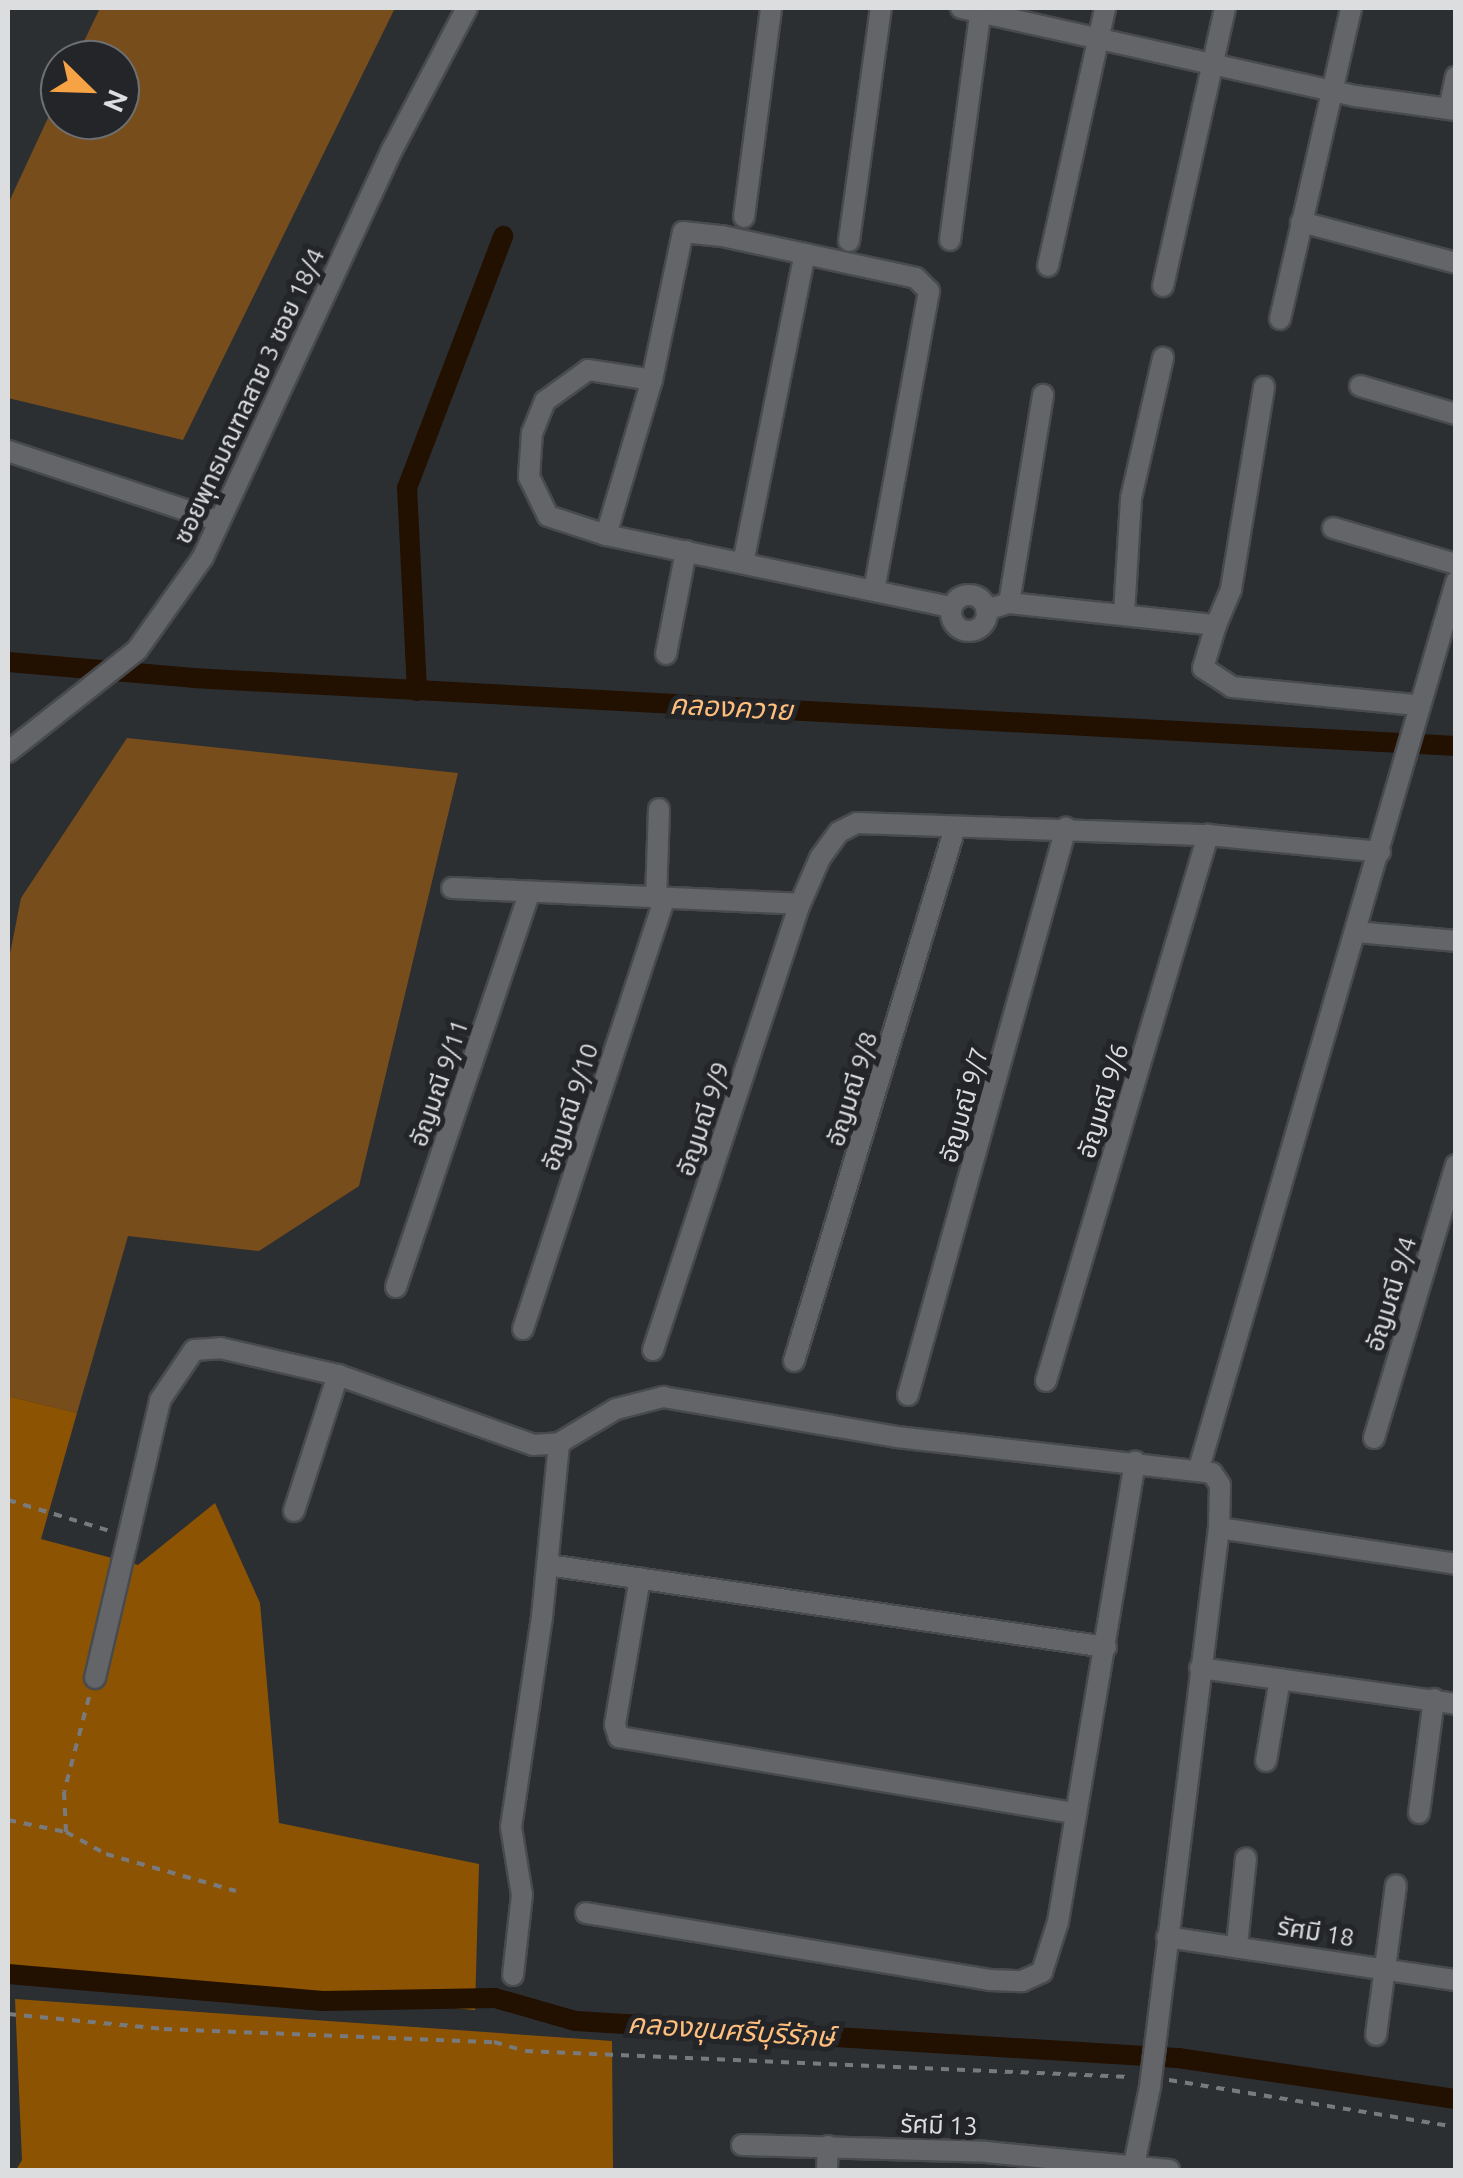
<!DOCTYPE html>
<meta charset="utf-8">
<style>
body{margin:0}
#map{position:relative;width:1463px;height:2178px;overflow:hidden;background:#2c2f32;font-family:Ubuntu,"Noto Sans Thai",sans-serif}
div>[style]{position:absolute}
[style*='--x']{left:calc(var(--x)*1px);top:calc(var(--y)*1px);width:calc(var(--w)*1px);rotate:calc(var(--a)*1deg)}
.green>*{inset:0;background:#784d1c}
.forest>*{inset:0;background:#8c5402}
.canal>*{height:20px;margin:-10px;padding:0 10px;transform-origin:10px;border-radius:10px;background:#221000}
.path>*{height:4px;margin-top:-2px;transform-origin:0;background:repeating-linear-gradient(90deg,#787a7d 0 8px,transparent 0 16px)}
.roads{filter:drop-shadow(2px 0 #484a4d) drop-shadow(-2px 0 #484a4d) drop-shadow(0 2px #484a4d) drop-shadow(0 -2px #484a4d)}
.minor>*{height:20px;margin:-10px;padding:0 10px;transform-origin:10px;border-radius:10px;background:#636569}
.minor>.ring{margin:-10px;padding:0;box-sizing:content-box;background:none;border:20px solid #636569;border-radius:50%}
span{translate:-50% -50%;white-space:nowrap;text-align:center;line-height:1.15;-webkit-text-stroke:10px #232528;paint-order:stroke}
.street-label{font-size:25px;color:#dbdddf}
.water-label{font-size:28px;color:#ffbe7c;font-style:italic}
.frame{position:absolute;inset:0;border:10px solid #dbdddf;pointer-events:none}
.north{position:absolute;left:40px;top:40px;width:100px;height:100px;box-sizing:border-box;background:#232528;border:2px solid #6d6f71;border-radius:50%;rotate:113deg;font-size:28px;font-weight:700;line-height:40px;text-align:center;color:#dbdddf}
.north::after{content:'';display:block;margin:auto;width:35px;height:45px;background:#f5a345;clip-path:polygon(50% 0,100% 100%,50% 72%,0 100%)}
</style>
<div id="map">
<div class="green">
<i style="clip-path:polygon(100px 8px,395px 8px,183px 440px,8px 398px,8px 204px,60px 92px,60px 120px,120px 120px,120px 60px,75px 60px)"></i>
<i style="clip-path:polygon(127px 738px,458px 773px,359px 1186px,259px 1251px,128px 1236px,77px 1413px,8px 1396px,8px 964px,21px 898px)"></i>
</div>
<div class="forest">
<i style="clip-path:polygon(8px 1396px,77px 1413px,41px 1539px,138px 1565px,215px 1503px,260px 1603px,279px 1823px,479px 1864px,475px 2010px,8px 1967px)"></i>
<i style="clip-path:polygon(15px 1999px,612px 2041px,613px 2170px,16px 2170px,22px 2160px)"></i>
</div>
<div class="canal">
<i style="--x:8;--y:662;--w:186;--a:4.9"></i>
<i style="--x:193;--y:678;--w:1265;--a:3.08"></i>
<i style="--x:417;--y:691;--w:203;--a:-92.8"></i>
<i style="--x:407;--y:488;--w:270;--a:-69.1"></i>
<i style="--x:8;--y:1974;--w:316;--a:4.9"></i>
<i style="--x:323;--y:2001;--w:172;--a:-1"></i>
<i style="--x:495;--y:1998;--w:84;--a:15.9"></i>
<i style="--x:576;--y:2021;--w:603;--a:3.52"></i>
<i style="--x:1178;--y:2058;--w:281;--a:8.4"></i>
</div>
<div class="path">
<i style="--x:8;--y:1500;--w:107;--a:16.9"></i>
<i style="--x:89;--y:1697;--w:98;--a:104.7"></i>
<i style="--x:64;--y:1792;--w:40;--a:87.1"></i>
<i style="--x:66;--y:1832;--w:46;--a:28.8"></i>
<i style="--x:106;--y:1854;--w:135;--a:15.9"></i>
<i style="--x:8;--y:1820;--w:59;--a:11.7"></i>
<i style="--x:8;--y:2014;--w:157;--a:5.5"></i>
<i style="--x:164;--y:2029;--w:330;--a:2.3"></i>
<i style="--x:494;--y:2042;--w:32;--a:16"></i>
<i style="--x:525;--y:2051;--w:606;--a:2.46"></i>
<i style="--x:1169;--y:2080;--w:291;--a:9.3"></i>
</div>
<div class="roads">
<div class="minor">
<i style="--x:961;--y:8;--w:404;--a:12.6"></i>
<i style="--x:1355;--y:96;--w:102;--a:7.9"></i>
<i style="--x:1449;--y:109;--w:33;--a:-78"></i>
<i style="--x:744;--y:217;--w:211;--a:-82.6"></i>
<i style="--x:1301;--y:222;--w:160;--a:14.8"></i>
<i style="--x:950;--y:240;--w:234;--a:-82.4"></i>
<i style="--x:849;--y:241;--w:235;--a:-82.2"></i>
<i style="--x:1048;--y:266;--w:264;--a:-77.5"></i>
<i style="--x:1163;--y:286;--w:285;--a:-77.4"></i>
<i style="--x:1280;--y:319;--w:319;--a:-77.1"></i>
<i style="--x:652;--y:380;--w:65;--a:-171.1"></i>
<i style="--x:588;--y:370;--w:53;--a:144.2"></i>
<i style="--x:545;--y:401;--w:35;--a:112"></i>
<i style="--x:532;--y:433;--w:44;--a:93.9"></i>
<i style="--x:529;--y:477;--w:43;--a:64"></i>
<i style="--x:548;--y:516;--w:61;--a:18.1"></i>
<i style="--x:606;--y:535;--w:353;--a:11.8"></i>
<i style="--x:1360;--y:386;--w:100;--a:16.3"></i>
<i style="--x:8;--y:451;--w:222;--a:18.4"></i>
<i style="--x:1333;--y:528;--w:128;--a:16.3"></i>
<i style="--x:606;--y:535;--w:162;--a:-73.5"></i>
<i style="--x:652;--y:380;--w:151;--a:-78.2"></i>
<i style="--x:683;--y:232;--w:39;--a:6"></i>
<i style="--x:722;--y:236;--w:198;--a:12.2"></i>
<i style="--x:916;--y:278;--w:18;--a:45"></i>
<i style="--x:929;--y:291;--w:304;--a:100.4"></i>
<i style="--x:743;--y:563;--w:315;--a:-78.7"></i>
<i class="ring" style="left:951px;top:595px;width:16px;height:16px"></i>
<i style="--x:1009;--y:603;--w:211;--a:-80.7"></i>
<i style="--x:986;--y:610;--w:24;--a:-17"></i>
<i style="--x:1009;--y:603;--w:208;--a:6.1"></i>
<i style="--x:1216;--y:625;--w:45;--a:106.8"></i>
<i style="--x:1203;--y:668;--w:35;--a:33"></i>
<i style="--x:1232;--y:687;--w:186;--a:5.6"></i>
<i style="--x:1124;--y:614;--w:116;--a:-86.5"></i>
<i style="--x:1131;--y:498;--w:144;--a:-77.1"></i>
<i style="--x:1216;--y:625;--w:39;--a:-67"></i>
<i style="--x:1231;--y:589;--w:205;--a:-80.7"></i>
<i style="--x:666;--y:654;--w:105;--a:-79"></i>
<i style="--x:8;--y:752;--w:164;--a:-38.3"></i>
<i style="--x:137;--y:650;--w:114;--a:-54.6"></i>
<i style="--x:203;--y:557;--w:449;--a:-65.1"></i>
<i style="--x:392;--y:150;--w:161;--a:-62.2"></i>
<i style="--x:452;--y:888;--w:348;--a:2.6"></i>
<i style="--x:800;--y:904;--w:50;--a:-66.5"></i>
<i style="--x:820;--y:858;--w:32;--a:-54"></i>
<i style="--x:839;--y:832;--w:20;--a:-27"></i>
<i style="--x:857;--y:823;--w:351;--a:2"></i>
<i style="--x:1208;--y:835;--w:173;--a:5.6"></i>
<i style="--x:656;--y:899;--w:90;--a:-88.1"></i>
<i style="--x:1356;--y:932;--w:100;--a:5.1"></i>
<i style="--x:396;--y:1287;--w:414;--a:-71.3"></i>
<i style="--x:523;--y:1329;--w:452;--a:-71.8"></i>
<i style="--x:653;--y:1350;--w:470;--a:-71.8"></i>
<i style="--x:794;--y:1361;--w:554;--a:-73.2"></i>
<i style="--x:1046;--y:1381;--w:570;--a:-73.47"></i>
<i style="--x:908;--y:1395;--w:589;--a:-74.43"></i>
<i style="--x:1374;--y:1438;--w:285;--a:-73.3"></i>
<i style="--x:1199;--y:1468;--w:923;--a:-73.82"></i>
<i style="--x:294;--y:1511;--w:143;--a:-72.1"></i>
<i style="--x:1219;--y:1528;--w:240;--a:8.6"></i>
<i style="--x:548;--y:1565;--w:564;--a:8.36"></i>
<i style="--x:640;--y:1578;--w:149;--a:99.7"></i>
<i style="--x:615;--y:1725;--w:13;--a:72"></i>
<i style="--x:619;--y:1737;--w:462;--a:9.5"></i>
<i style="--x:1200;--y:1668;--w:259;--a:8"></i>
<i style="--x:95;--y:1678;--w:285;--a:-76.8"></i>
<i style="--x:160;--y:1400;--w:60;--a:-55.8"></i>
<i style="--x:194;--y:1350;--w:26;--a:-4"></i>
<i style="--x:220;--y:1348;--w:121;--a:12.9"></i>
<i style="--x:338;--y:1375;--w:207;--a:19.7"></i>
<i style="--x:533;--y:1445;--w:26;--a:-4"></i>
<i style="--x:559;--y:1443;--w:66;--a:-30.8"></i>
<i style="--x:616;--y:1409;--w:49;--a:-14.3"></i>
<i style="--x:663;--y:1397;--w:237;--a:9.7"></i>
<i style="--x:897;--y:1437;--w:317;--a:6.5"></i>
<i style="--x:1212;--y:1473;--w:14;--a:56"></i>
<i style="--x:1220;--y:1485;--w:43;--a:91.3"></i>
<i style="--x:1219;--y:1528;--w:563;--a:97.04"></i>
<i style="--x:1150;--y:2087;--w:85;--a:101.6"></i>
<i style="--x:1266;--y:1761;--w:83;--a:-80.3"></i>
<i style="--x:1419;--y:1813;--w:115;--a:-82.5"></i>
<i style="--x:586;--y:1913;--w:409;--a:9.4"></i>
<i style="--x:989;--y:1980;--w:33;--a:2"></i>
<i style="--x:1022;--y:1981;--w:22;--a:-24"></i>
<i style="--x:1042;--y:1972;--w:52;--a:-72.3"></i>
<i style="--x:1058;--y:1922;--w:467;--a:-80.5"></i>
<i style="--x:1167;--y:1937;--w:292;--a:8.5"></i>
<i style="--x:1237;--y:1945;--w:87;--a:-84.1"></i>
<i style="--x:513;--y:1975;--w:81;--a:-83.6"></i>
<i style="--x:522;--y:1895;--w:69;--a:-99.2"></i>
<i style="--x:511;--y:1827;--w:212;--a:-81.6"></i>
<i style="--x:542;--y:1617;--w:175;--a:-84.4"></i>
<i style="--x:1376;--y:2035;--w:151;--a:-82.4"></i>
<i style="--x:742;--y:2145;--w:244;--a:1.6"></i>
<i style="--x:986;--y:2152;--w:184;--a:5.6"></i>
<i style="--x:827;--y:2170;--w:24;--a:-88"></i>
</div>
</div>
<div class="street-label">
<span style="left:249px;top:396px;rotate:-65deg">ซอยพุทธมณฑลสาย 3 ซอย 18/4</span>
<span style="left:439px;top:1083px;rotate:-71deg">อัญมณี 9/11</span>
<span style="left:852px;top:1089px;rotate:-73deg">อัญมณี 9/8</span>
<span style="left:1103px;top:1101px;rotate:-73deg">อัญมณี 9/6</span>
<span style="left:964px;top:1105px;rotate:-74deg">อัญมณี 9/7</span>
<span style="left:570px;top:1107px;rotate:-72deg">อัญมณี 9/10</span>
<span style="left:703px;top:1119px;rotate:-72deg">อัญมณี 9/9</span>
<span style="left:1391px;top:1294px;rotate:-73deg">อัญมณี 9/4</span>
<span style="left:1316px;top:1932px;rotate:9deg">รัศมี 18</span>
<span style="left:939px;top:2125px;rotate:2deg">รัศมี 13</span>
</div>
<div class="water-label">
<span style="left:731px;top:707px;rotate:3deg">คลองควาย</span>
<span style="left:731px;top:2030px;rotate:4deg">คลองขุนศรีบุรีรักษ์</span>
</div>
<div class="frame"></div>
<div class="north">N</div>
</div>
